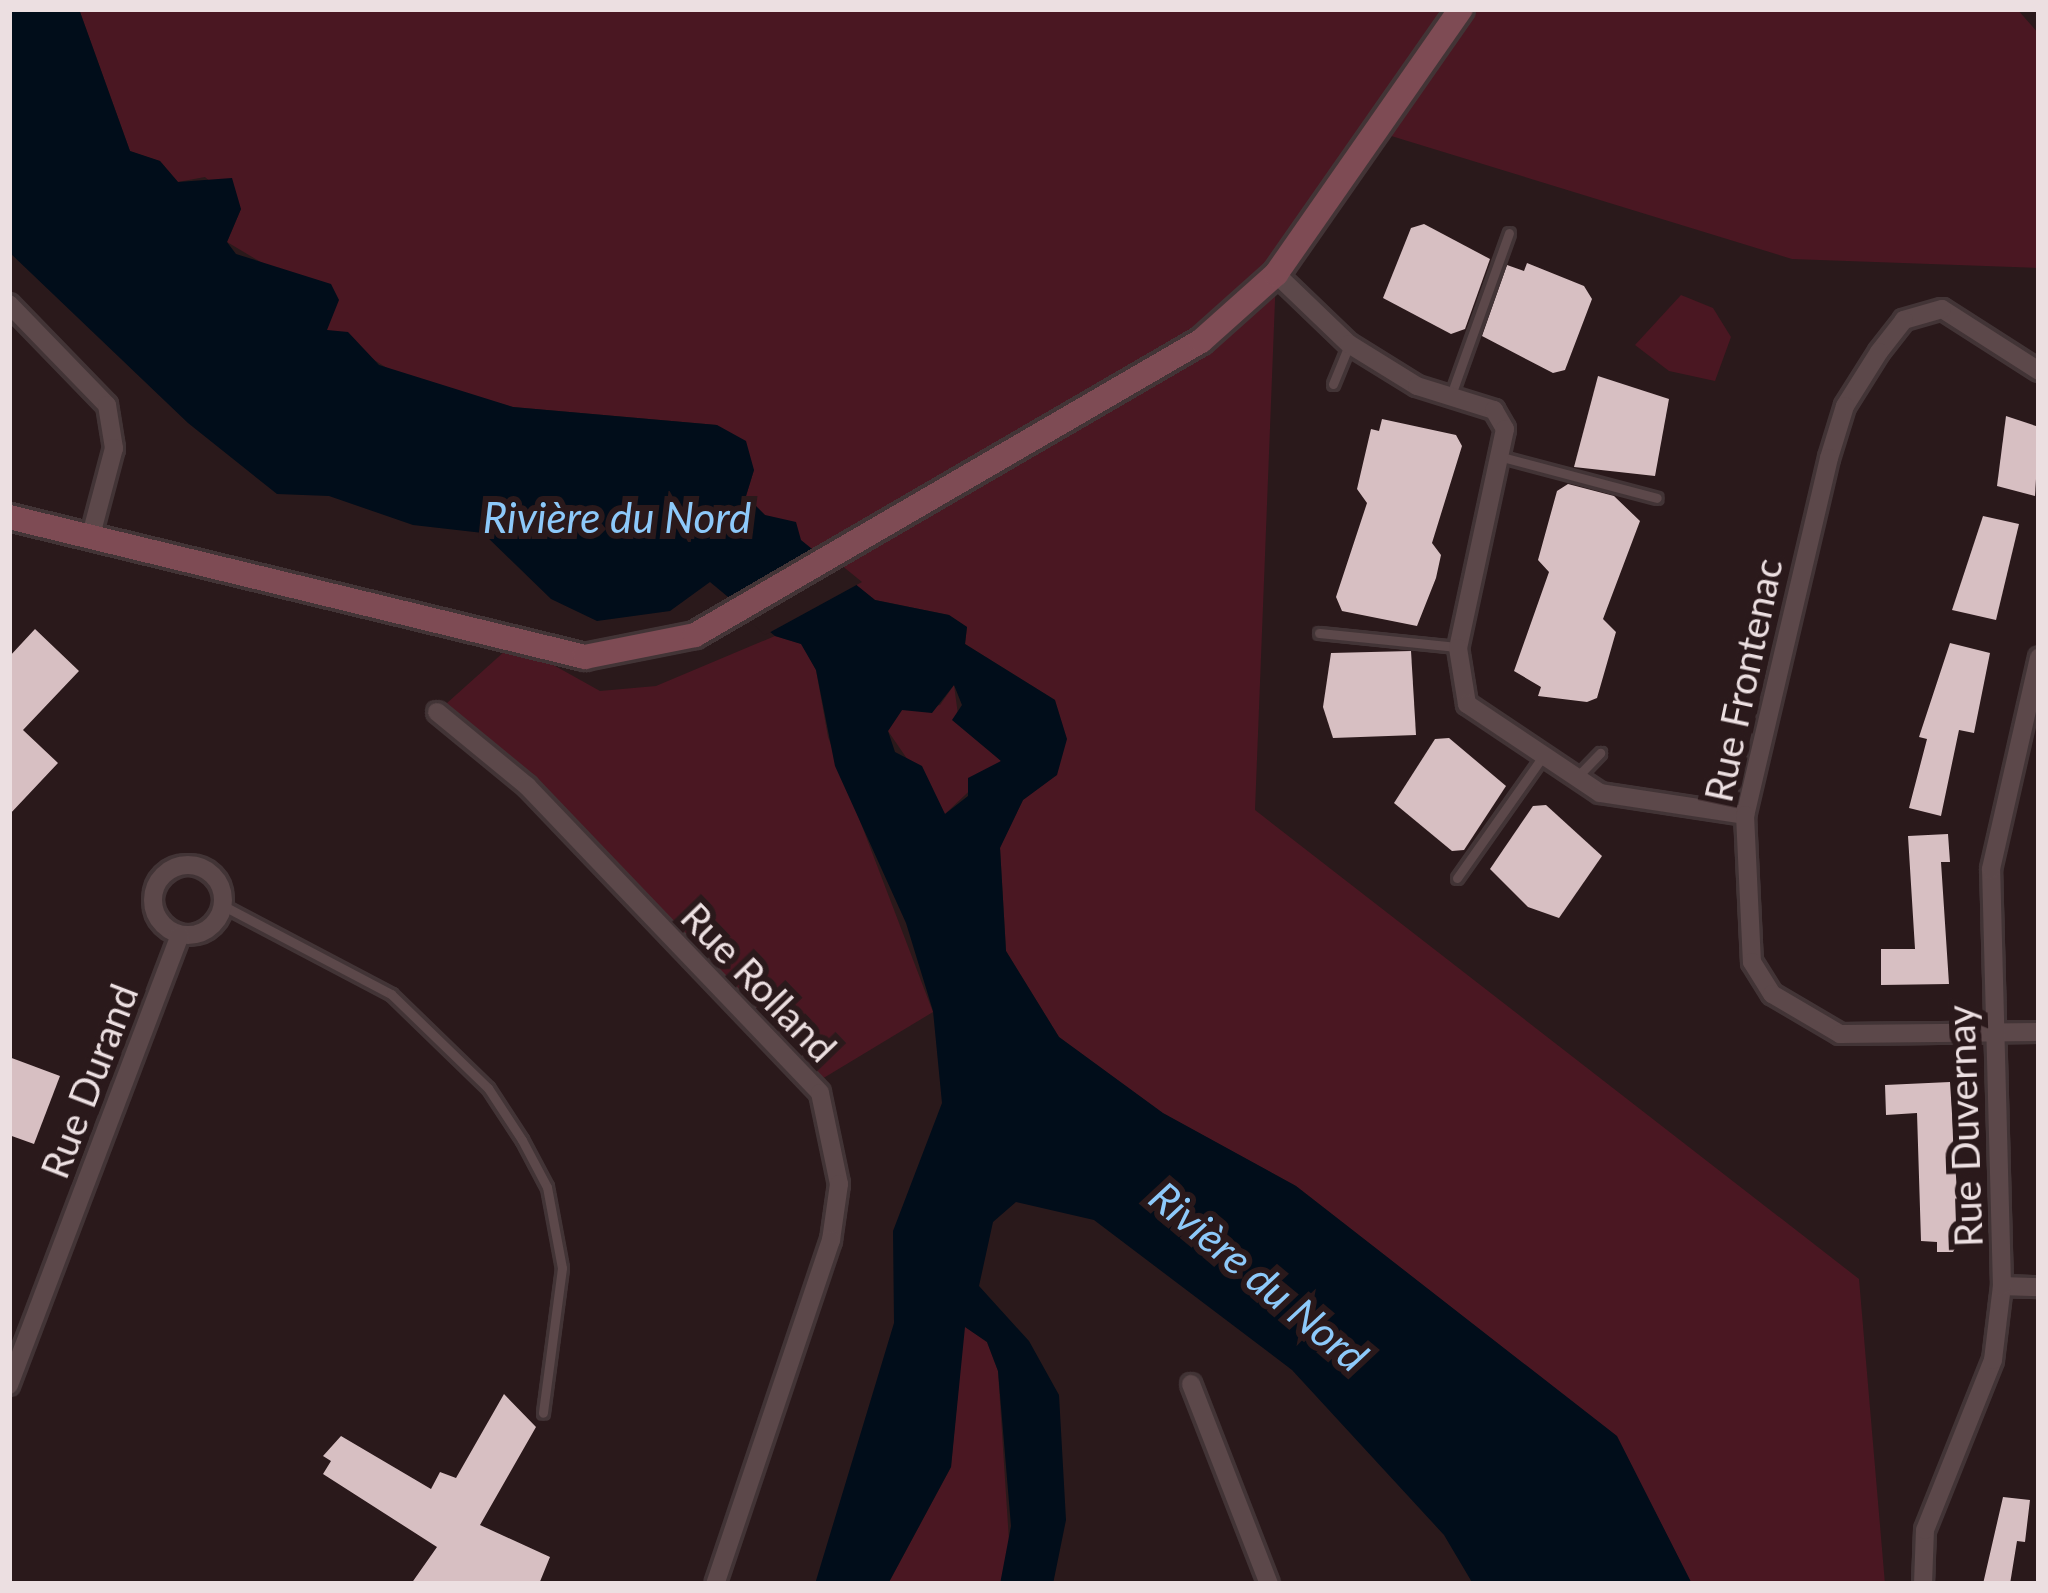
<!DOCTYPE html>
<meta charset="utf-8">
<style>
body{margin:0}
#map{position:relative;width:2048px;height:1593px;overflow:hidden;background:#2a191b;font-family:Lato,sans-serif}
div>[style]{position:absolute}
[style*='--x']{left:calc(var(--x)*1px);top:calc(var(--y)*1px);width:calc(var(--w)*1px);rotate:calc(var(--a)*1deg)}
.green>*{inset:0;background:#4a1722}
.water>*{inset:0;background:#010d1a}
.pier>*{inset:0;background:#2a191b}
.building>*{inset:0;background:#d7bfc2}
.roads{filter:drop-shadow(3px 0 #423436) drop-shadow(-3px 0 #423436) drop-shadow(0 3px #423436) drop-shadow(0 -3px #423436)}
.lane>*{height:9px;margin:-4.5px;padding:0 4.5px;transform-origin:4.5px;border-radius:4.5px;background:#5c484a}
.street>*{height:18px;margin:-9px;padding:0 9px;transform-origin:9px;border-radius:9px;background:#5c484a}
.street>.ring{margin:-9px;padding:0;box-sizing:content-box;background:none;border:18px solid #5c484a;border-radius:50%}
.secondary>*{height:24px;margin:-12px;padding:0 12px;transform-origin:12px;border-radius:12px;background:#7e4b54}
span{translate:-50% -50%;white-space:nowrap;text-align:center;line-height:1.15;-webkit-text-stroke:12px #2a191b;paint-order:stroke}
.street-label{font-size:39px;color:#ecdfe1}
.water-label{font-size:42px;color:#8dc9fa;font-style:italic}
.frame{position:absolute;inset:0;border:12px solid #ecdfe1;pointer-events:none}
</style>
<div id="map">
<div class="green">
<i style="clip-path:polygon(79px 9px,2017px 9px,2039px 34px,2039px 268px,1792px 259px,1388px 135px,1276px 275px,1255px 810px,1859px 1279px,1885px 1584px,1692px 1584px,1616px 1436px,1296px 1186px,1162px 1113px,1059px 1037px,1006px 951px,1000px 847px,1023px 800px,1057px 774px,1055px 700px,965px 644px,967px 627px,949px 615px,875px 600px,765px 515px,746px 496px,754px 470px,717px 425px,513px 407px,398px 375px,327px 330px,269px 267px,227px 242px,241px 209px,205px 177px,178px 182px,160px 161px,130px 151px)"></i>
<i style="clip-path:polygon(1681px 295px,1713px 308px,1731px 337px,1715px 381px,1669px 371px,1635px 345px)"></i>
<i style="clip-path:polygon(775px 636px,802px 644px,816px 670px,828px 737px,933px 1012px,812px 1085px,527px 786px,437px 712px,514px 643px,600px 691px,656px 686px)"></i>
<i style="clip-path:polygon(954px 685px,959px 722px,1001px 761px,945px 814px,888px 731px,902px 710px,940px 705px)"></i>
<i style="clip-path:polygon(964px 1326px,987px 1342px,998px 1371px,1010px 1556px,1000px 1584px,888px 1584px,951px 1467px)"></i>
</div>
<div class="water">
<i style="clip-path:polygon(evenodd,9px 9px,79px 9px,130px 151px,160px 161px,178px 182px,232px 178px,241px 209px,227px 242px,236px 254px,331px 284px,339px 300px,327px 330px,348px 332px,379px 365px,513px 407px,717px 425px,746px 441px,754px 470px,746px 496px,765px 515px,796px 522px,801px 540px,875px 600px,949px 615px,967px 627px,965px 644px,1055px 700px,1067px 739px,1057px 775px,1023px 800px,1000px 848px,1006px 951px,1059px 1037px,1163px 1113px,1296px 1186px,1617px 1436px,1692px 1584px,1473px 1584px,1444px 1535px,1292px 1370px,1094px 1220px,1016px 1202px,993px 1222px,979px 1286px,1029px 1341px,1059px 1395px,1066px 1520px,1053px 1584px,1000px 1584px,1011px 1526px,998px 1371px,987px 1342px,965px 1327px,951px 1467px,888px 1584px,815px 1584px,894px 1323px,893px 1231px,942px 1103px,933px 1011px,906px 923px,835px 766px,816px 670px,801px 644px,775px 636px,710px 582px,670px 611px,597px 621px,551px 599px,483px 533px,413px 525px,329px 496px,277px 494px,188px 423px,9px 252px,9px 9px,954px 685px,962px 705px,952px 720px,1001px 761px,968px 778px,968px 796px,945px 814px,922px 766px,895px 752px,888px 731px,902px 710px,932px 713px,954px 685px)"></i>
</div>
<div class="pier">
<i style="clip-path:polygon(819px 547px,862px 582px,765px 635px,725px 599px)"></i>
</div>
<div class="building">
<i style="clip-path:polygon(1424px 224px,1490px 259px,1465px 329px,1451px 334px,1383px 298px,1411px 228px)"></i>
<i style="clip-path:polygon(1527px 263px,1584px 286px,1592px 299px,1565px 370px,1553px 373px,1482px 336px,1507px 265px,1524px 271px)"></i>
<i style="clip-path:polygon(1598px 376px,1669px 399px,1655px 476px,1574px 467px)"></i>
<i style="clip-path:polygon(2006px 416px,2039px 427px,2035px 496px,1997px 486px)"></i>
<i style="clip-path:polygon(1382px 419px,1456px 435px,1462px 446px,1432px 543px,1441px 555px,1436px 578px,1417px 626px,1342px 611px,1336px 597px,1367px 503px,1357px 489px,1371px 429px,1379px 431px)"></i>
<i style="clip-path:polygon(1568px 484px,1614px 496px,1640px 521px,1603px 619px,1616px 632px,1597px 698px,1587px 702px,1538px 696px,1541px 687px,1514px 671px,1549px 572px,1538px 560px,1557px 491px)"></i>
<i style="clip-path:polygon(1983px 516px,2019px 524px,1996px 620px,1952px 610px)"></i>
<i style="clip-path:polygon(35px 629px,79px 671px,23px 730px,58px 763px,9px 815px,9px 657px)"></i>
<i style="clip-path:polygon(1950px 643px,1990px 653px,1974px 733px,1959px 730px,1941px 816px,1909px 808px,1927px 739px,1919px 737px)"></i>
<i style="clip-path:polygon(1411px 651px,1416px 735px,1333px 738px,1323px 707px,1331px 653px)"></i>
<i style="clip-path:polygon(1449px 738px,1506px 786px,1464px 850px,1452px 851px,1394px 803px,1435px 739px)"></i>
<i style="clip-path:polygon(1546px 805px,1602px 856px,1559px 918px,1528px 907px,1490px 869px,1533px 806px)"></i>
<i style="clip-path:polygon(1948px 834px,1950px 862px,1941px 862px,1949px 984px,1881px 985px,1881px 949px,1915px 949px,1908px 836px)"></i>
<i style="clip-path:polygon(9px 1057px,60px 1076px,34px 1144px,9px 1135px)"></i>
<i style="clip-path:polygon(1950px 1082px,1960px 1240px,1953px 1252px,1937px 1252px,1937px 1242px,1921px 1241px,1917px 1113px,1886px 1115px,1885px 1085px)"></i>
<i style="clip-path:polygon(504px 1394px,536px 1427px,480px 1525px,550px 1557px,539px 1584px,411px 1584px,437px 1547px,323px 1474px,331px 1461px,323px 1456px,341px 1436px,431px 1489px,440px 1472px,456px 1478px)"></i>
<i style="clip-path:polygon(2003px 1497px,2030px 1500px,2025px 1542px,2017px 1541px,2010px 1584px,1983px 1584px)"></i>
</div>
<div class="roads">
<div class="lane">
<i style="--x:1333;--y:384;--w:42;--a:-67.7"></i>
<i style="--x:1451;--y:395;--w:172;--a:-70.3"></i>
<i style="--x:1502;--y:457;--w:160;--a:14.8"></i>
<i style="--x:1319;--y:633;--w:139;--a:5.8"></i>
<i style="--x:1576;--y:778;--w:35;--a:-46"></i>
<i style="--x:1457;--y:878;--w:149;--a:-54.8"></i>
<i style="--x:224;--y:906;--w:189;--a:27.8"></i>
<i style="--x:391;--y:994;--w:135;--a:44.1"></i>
<i style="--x:488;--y:1088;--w:62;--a:56.8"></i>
<i style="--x:522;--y:1140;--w:53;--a:62"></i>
<i style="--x:547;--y:1187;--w:82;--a:79.5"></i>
<i style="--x:562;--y:1268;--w:146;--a:97.5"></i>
</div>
<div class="street">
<i style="--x:1276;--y:274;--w:101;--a:43.8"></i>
<i style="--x:1349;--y:344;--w:80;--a:31.7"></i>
<i style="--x:1417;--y:386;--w:81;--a:17.3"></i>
<i style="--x:1494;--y:410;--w:22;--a:60"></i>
<i style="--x:1505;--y:429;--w:224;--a:102.1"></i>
<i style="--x:1458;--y:648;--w:57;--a:80.9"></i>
<i style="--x:1467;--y:704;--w:160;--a:33.8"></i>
<i style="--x:1600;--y:793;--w:147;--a:8.6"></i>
<i style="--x:9;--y:304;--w:141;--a:45.9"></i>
<i style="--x:107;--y:405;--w:44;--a:80.8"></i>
<i style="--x:114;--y:448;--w:94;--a:104.8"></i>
<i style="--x:2039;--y:371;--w:115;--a:-147.4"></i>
<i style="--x:1942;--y:309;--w:40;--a:164"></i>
<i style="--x:1904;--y:320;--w:41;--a:128"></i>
<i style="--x:1879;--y:352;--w:64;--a:122.2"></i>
<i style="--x:1845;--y:406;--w:54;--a:107.1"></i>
<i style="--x:1829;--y:458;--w:367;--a:103.2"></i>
<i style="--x:1745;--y:815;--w:147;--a:87.3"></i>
<i style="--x:1752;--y:962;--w:38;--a:58"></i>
<i style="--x:1772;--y:994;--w:79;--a:30.5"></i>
<i style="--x:1840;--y:1034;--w:199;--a:-0.6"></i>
<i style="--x:437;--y:712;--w:117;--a:39.4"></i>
<i style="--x:527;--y:786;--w:424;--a:46.3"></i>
<i style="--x:820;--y:1093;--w:93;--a:78.2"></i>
<i style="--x:839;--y:1184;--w:57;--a:98.1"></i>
<i style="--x:831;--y:1240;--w:363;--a:108.6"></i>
<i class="ring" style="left:153px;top:865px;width:52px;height:52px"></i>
<i style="--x:2002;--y:1286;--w:37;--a:2"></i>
<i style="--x:1191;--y:1384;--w:215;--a:68.7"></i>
<i style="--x:9;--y:1385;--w:481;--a:-69.2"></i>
<i style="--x:1923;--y:1584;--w:54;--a:-87.9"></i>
<i style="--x:1925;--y:1530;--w:183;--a:-68.2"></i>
<i style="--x:1993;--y:1360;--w:75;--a:-83.1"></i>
<i style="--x:2002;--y:1286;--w:417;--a:-91.5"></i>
<i style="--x:1991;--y:869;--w:217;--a:-77.2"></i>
</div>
<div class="secondary">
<i style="--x:9;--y:517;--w:593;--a:13.66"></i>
<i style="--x:585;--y:657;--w:112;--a:-11.3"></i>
<i style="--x:695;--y:635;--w:585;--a:-30.16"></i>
<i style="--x:1201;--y:341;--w:101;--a:-41.8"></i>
<i style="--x:1276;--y:274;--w:323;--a:-55.1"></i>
</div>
</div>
<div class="street-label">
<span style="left:1743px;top:680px;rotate:-78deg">Rue Frontenac</span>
<span style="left:759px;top:982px;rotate:46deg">Rue Rolland</span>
<span style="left:89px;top:1081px;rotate:-69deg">Rue Durand</span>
<span style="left:1964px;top:1126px;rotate:-92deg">Rue Duvernay</span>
</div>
<div class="water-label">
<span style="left:617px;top:517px">Rivière du Nord</span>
<span style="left:1259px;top:1276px;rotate:40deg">Rivière du Nord</span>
</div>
<div class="frame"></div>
</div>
